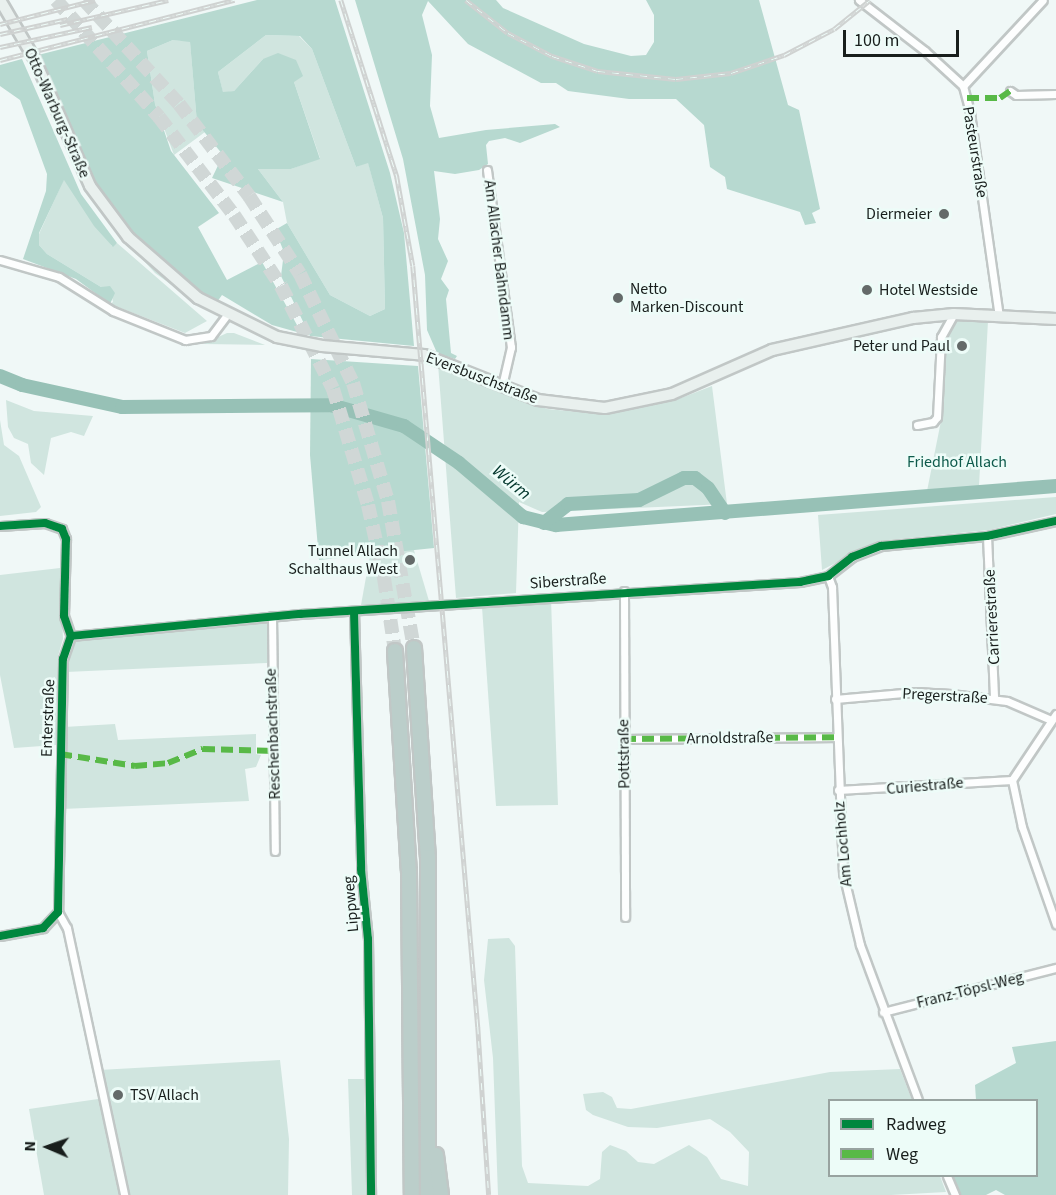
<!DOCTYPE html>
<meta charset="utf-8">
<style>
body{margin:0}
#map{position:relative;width:1056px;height:1195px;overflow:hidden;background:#f0f8f7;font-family:"Source Sans 3",sans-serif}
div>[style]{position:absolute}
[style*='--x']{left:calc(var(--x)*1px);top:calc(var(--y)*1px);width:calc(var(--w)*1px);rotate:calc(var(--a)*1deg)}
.green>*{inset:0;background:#d0e5df}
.forest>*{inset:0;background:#b7d9d0}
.river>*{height:14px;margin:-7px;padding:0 7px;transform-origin:7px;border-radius:7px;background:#97c1b6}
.motorway-tunnel>*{height:14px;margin-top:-7px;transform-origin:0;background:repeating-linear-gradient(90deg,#d0d7d6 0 14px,transparent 0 21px)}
.roads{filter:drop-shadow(2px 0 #c1c7c6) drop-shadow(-2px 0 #c1c7c6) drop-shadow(0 2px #c1c7c6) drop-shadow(0 -2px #c1c7c6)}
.minor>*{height:7px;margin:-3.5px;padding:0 3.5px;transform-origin:3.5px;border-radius:3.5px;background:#fdfefe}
.secondary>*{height:10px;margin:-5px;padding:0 5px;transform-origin:5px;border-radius:5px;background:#e9f0ee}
.motorway>*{height:14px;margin:-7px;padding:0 7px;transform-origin:7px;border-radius:7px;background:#bbceca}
.rail>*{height:4.5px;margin-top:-2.25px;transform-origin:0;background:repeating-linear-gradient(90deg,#edfcf8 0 7px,#cfd2d1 0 14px);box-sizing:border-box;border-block:2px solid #cfd2d1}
.quiet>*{height:6px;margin-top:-3px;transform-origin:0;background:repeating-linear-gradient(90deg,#58b947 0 12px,transparent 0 18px)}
.cycleway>*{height:8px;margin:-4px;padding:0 4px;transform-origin:4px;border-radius:4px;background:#00873e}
.dots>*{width:16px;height:16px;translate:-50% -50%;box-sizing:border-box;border:3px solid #edfcf8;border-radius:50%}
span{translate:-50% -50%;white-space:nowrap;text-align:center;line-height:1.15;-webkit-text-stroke:5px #edfcf8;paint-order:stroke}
.street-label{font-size:16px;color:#181e1c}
.poi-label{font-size:16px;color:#181e1c}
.right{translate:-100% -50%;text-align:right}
.left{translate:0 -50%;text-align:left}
.park-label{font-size:16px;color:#0e5b4c}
.water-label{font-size:18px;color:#00352b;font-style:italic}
.legend{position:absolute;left:828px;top:1099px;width:210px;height:78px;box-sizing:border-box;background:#edfcf8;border:2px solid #98a3a0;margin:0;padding:8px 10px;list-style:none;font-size:18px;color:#181e1c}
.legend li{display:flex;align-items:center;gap:12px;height:30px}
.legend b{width:30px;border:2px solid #98a3a0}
.north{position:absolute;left:18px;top:1117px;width:60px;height:60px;-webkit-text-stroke:4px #edfcf8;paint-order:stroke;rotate:272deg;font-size:16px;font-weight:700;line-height:24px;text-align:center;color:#181e1c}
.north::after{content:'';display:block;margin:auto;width:21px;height:27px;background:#181e1c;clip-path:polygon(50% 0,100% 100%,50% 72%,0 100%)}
.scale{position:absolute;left:843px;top:30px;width:116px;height:27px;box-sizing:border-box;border:3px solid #181e1c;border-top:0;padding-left:8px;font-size:18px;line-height:21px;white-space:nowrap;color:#181e1c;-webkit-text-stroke:4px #edfcf8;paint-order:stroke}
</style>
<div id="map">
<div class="green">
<i style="clip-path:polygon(266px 35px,299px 36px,312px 49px,356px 167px,368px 162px,383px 218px,385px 309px,370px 316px,330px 295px,287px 223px,283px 202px,258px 169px,291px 169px,320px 158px,294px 82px,263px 59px,234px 91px,223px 93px,218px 72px)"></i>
<i style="clip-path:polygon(173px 40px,190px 41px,197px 123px,205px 132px,174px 155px,155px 104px,147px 51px)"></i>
<i style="clip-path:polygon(64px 179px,112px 246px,117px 243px,207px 321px,185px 333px,110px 304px,113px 302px,110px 287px,101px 287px,47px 254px,39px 245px,39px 234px)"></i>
<i style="clip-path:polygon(124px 239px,153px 268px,211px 313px,155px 273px)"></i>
<i style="clip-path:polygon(957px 320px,988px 321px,979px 486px,927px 491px,941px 421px,943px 337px)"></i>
<i style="clip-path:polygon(227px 333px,234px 333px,265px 345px,203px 344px)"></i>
<i style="clip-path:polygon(438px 364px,547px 409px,601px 414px,681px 398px,712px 386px,727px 504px,542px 512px,519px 502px,516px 593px,456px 598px)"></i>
<i style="clip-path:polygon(6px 400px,34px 411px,93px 416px,84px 436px,71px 432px,51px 438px,44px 475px,31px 463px,28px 444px,14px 438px,8px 427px)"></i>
<i style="clip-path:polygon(0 420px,4px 445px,19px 456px,41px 507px,36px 512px,0 516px)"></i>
<i style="clip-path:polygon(1056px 497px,1056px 514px,989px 530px,879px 541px,822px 570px,818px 515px)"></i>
<i style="clip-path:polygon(413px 547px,429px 601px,361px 605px,370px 555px)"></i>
<i style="clip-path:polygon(60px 568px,63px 639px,58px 656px,56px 745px,14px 748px,0 675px,0 575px)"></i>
<i style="clip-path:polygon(551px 599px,558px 805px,496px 806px,482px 607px)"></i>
<i style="clip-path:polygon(263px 620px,268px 624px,267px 663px,66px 672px,70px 646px,84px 637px)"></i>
<i style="clip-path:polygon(115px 724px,118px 740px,256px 734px,256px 754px,261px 755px,256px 767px,245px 769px,249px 801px,62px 809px,64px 727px)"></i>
<i style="clip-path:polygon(509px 938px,515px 946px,522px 1166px,528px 1183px,588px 1186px,600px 1179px,602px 1152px,610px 1145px,626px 1151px,638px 1162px,654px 1164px,689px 1145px,707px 1157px,721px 1179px,748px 1186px,749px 1152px,730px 1132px,710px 1119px,657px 1128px,628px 1127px,593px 1115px,586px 1110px,583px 1094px,603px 1092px,612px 1097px,617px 1108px,631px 1109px,830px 1072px,900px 1069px,912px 1100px,830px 1100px,830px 1176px,940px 1176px,946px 1192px,891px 1195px,498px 1195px,493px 1058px,484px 980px,488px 939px)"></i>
<i style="clip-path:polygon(280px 1060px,289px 1139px,288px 1195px,44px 1195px,29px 1109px,105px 1098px,99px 1070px)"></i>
<i style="clip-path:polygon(348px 1079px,364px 1079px,367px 1195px,352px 1195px)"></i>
</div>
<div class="forest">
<i style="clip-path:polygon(257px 0,335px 0,390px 173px,404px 233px,414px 346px,310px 336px,281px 276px,284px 252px,275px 230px,287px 223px,330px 295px,370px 316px,385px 309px,383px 218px,368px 163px,356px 167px,312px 49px,300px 36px,266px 35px,218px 72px,223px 92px,234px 91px,263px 59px,278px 53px,296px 60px,303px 76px,294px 82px,320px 159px,291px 169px,258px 169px,283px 202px,212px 178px,223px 155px,197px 123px,190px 42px,173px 40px,147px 51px,155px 104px,171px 151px,219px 213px,198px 227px,227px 280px,262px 262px,297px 325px,297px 332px,272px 325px,222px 295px,217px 302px,177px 276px,141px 242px,101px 191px,78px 150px,38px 55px)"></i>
<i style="clip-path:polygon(355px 0,496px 0,503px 8px,584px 44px,631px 56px,646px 55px,654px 42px,654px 15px,646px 0,759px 0,788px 105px,799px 110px,820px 209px,812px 213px,816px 223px,805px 225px,800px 212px,727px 189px,725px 177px,710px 167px,704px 125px,676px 99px,629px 99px,568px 91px,556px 83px,541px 83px,468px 44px,428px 1px,422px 15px,432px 55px,430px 106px,439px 138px,486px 130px,555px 124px,560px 127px,520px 143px,505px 138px,489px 141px,486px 145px,488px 164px,479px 170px,455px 174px,434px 171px,440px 219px,438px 239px,448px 261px,441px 279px,449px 290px,446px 299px,451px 353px,457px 356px,455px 359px,437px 353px,427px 330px,425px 275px,403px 159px)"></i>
<i style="clip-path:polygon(22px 59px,81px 194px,117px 243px,113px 247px,94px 226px,64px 180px,39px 233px,39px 245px,47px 254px,101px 287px,110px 286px,115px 293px,110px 304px,76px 279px,23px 259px,46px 191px,47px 174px,20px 100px,0 86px,0 65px)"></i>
<i style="clip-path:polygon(311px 359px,418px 366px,434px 548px,319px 560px,310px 455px)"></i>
<i style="clip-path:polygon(1056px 1041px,1056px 1195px,1005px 1195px,996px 1190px,986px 1195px,961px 1195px,953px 1176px,1036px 1176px,1036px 1100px,976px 1100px,975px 1085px,1016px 1063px,1012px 1047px)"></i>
</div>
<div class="river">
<i style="--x:0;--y:376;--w:24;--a:22"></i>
<i style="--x:22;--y:385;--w:102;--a:12.4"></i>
<i style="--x:122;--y:407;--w:209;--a:-0.5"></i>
<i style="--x:331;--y:405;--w:76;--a:16"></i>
<i style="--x:404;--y:426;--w:66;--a:33.9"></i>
<i style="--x:459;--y:463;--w:84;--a:40.2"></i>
<i style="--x:523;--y:517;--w:34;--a:14"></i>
<i style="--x:556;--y:525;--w:502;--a:-4.46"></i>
<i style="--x:544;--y:523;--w:31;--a:-38"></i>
<i style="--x:568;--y:504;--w:71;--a:-3.2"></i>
<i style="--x:639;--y:500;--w:50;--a:-26.1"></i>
<i style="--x:684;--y:478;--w:11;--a:0"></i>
<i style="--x:695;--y:478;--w:16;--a:38"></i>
<i style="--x:708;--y:488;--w:30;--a:56"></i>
</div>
<div class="motorway-tunnel">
<i style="--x:56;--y:0;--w:156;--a:48.6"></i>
<i style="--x:159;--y:117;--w:123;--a:52.6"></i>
<i style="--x:234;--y:215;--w:85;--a:56.5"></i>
<i style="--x:281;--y:286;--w:115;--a:63.2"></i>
<i style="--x:333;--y:389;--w:121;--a:73.2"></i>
<i style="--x:368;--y:505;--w:75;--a:77.6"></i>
<i style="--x:384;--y:578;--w:74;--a:81.4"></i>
<i style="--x:84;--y:0;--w:141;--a:47.6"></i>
<i style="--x:179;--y:104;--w:116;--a:52.7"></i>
<i style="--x:249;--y:196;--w:93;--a:56.8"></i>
<i style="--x:300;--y:274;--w:121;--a:64.1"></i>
<i style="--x:353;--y:383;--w:123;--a:73.5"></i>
<i style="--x:388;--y:501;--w:149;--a:80"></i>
</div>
<div class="roads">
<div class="minor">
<i style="--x:859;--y:0;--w:83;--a:37.7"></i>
<i style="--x:925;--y:51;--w:52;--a:42.6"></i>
<i style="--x:963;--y:86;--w:28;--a:75"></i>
<i style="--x:970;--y:113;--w:205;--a:81.9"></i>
<i style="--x:963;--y:86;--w:117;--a:-47.1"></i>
<i style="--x:1010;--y:91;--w:7;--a:34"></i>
<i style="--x:1016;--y:95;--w:40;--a:-1.4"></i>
<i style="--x:487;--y:170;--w:179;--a:82.3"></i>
<i style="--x:511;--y:347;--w:39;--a:103"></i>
<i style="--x:0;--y:260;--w:61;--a:16.1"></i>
<i style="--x:59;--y:277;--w:64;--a:32.2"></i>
<i style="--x:113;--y:311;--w:78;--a:21.9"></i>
<i style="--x:185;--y:340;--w:26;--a:-9"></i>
<i style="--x:211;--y:336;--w:26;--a:-53"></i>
<i style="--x:917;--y:425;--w:16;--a:-11"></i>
<i style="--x:933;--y:422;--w:6;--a:-51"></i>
<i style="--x:937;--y:417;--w:80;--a:-87.1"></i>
<i style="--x:941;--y:337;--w:26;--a:-61"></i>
<i style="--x:0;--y:526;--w:45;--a:-3.8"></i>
<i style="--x:45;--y:523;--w:18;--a:19"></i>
<i style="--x:62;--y:529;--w:11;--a:68"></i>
<i style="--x:66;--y:539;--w:77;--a:91.5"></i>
<i style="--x:64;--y:616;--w:21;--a:71"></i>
<i style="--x:987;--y:536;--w:163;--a:87.5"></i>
<i style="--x:828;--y:576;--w:12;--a:70"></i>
<i style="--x:832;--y:587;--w:286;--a:87.8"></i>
<i style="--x:843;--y:873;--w:74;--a:76.7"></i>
<i style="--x:860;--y:945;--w:165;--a:69.5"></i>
<i style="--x:624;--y:591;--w:326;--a:89.8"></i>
<i style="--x:354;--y:611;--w:258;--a:88.4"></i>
<i style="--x:361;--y:869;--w:70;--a:84.3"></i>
<i style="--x:368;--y:939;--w:256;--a:89.3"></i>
<i style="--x:272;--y:616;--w:235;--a:89.3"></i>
<i style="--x:71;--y:636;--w:230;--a:-5.5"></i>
<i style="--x:300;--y:614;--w:501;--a:-3.66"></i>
<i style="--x:800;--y:582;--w:29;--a:-12"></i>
<i style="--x:828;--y:576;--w:31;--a:-38"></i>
<i style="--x:852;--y:557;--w:31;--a:-21"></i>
<i style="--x:881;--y:546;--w:106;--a:-5.4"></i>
<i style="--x:987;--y:536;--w:71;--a:-12.3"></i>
<i style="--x:71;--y:636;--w:24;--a:109"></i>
<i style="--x:63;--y:659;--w:253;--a:91.1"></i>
<i style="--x:58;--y:912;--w:18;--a:61"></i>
<i style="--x:67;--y:928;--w:273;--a:77.9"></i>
<i style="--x:835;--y:699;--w:80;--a:-5"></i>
<i style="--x:915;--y:692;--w:36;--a:3"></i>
<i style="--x:951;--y:694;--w:56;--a:7.1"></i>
<i style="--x:1007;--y:701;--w:48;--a:23.4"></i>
<i style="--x:1056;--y:714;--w:79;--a:123.7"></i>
<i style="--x:1012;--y:780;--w:48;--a:78"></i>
<i style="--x:1022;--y:827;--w:103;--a:70.7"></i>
<i style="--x:624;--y:739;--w:213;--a:-0.5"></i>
<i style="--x:838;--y:790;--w:174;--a:-3.3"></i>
<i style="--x:0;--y:936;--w:44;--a:-10.5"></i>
<i style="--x:43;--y:928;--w:22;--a:-47"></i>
<i style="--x:883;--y:1012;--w:179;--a:-14.3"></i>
<i style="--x:947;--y:1176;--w:21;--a:67"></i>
</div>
<div class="secondary">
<i style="--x:0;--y:0;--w:69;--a:59.7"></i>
<i style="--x:35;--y:60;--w:137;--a:66.4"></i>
<i style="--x:90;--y:186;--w:64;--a:53.3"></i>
<i style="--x:128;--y:237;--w:93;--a:41.1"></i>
<i style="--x:198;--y:298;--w:88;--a:26.3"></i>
<i style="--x:277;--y:337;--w:46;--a:11.3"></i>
<i style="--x:322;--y:346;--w:102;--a:5"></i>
<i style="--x:424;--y:355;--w:123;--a:21.5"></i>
<i style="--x:538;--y:400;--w:67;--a:6.8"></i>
<i style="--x:605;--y:408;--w:68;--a:-11.8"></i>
<i style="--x:672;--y:394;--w:109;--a:-23.7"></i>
<i style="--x:772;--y:350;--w:145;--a:-12.8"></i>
<i style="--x:913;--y:318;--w:41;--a:-5.6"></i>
<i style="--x:954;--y:314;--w:102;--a:2.8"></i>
</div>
<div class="motorway">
<i style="--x:414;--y:648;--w:209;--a:86.2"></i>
<i style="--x:428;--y:857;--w:338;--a:90"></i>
<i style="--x:395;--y:651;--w:220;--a:86.4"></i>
<i style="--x:409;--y:871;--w:324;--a:89.5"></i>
<i style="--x:436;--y:1155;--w:40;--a:82.9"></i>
</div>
</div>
<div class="rail">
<i style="--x:341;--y:0;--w:186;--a:72.4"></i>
<i style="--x:397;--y:177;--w:90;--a:79.8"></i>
<i style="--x:413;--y:266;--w:764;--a:85.12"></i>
<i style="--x:478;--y:1027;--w:168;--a:86.3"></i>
<i style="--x:466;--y:0;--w:53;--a:38.2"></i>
<i style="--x:508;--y:33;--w:50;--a:27.6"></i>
<i style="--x:552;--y:56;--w:48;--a:18.1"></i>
<i style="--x:598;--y:71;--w:78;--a:5.9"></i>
<i style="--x:676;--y:79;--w:55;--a:-6.2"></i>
<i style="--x:731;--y:73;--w:56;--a:-18.8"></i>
<i style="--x:784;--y:55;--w:56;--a:-27.5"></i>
<i style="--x:834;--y:29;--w:46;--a:-38.9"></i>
<i style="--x:0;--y:24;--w:98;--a:-14.2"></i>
<i style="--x:60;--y:25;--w:111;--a:-13"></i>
<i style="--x:0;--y:34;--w:69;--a:-12.6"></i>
<i style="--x:0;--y:47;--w:94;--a:-12.3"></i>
<i style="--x:0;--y:60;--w:242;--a:-14.4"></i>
</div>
<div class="quiet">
<i style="--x:967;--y:98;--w:33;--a:0"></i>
<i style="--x:1000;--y:98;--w:12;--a:-35"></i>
<i style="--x:624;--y:739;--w:213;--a:-0.5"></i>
<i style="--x:60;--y:754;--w:76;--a:9.1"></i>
<i style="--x:135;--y:766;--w:33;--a:-5"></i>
<i style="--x:168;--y:763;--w:38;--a:-22"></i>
<i style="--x:203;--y:749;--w:72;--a:1.6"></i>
</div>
<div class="cycleway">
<i style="--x:0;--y:526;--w:45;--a:-3.8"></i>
<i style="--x:45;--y:523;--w:18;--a:19"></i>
<i style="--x:62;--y:529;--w:11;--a:68"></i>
<i style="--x:66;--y:539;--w:77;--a:91.5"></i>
<i style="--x:64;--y:616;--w:21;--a:71"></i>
<i style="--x:354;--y:611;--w:258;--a:88.4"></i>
<i style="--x:361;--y:869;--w:70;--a:84.3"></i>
<i style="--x:368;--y:939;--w:256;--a:89.3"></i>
<i style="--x:71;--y:636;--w:230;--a:-5.5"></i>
<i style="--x:300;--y:614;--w:501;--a:-3.66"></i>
<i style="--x:800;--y:582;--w:29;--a:-12"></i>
<i style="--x:828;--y:576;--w:31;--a:-38"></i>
<i style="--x:852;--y:557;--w:31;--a:-21"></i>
<i style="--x:881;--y:546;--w:106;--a:-5.4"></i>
<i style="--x:987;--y:536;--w:71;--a:-12.3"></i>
<i style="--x:0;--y:936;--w:44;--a:-10.5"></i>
<i style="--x:43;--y:928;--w:22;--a:-47"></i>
<i style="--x:58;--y:912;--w:253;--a:-88.9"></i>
<i style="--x:63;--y:659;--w:24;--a:-71"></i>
</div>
<div class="dots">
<i style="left:944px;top:214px;background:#646a69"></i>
<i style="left:867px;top:290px;background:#646a69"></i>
<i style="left:618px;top:298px;background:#646a69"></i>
<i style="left:962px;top:346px;background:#646a69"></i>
<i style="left:410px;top:560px;background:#646a69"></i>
<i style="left:118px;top:1095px;background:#646a69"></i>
</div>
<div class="street-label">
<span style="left:57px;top:113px;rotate:66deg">Otto-Warburg-Straße</span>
<span style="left:975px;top:152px;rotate:81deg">Pasteurstraße</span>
<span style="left:499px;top:260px;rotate:83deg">Am Allacher Bahndamm</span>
<span style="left:482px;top:378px;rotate:21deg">Eversbuschstraße</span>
<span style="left:568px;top:581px;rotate:-4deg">Siberstraße</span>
<span style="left:992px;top:617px;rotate:-93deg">Carrierestraße</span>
<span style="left:945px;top:696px;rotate:3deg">Pregerstraße</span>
<span style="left:48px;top:718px;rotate:-88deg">Enterstraße</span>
<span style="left:273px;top:734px;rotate:-92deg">Reschenbachstraße</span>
<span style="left:730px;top:738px;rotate:-1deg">Arnoldstraße</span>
<span style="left:624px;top:754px;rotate:-91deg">Pottstraße</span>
<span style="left:925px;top:786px;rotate:-5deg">Curiestraße</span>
<span style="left:843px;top:844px;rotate:-95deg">Am Lochholz</span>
<span style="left:351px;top:904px;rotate:-95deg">Lippweg</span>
<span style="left:970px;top:990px;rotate:-14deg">Franz-Töpsl-Weg</span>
</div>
<div class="poi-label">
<span class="right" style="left:932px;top:214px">Diermeier</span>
<span class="left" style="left:630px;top:298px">Netto<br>Marken-Discount</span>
<span class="left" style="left:879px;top:290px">Hotel Westside</span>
<span class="right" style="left:950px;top:346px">Peter und Paul</span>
<span class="right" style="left:398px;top:560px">Tunnel Allach<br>Schalthaus West</span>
<span class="left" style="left:130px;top:1095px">TSV Allach</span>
</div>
<div class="park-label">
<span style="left:957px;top:462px">Friedhof Allach</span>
</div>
<div class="water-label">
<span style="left:511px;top:483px;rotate:40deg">Würm</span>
</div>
<ul class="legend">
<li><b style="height:8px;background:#00873e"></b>Radweg</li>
<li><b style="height:8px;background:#58b947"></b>Weg</li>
</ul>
<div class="north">N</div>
<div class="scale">100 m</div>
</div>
